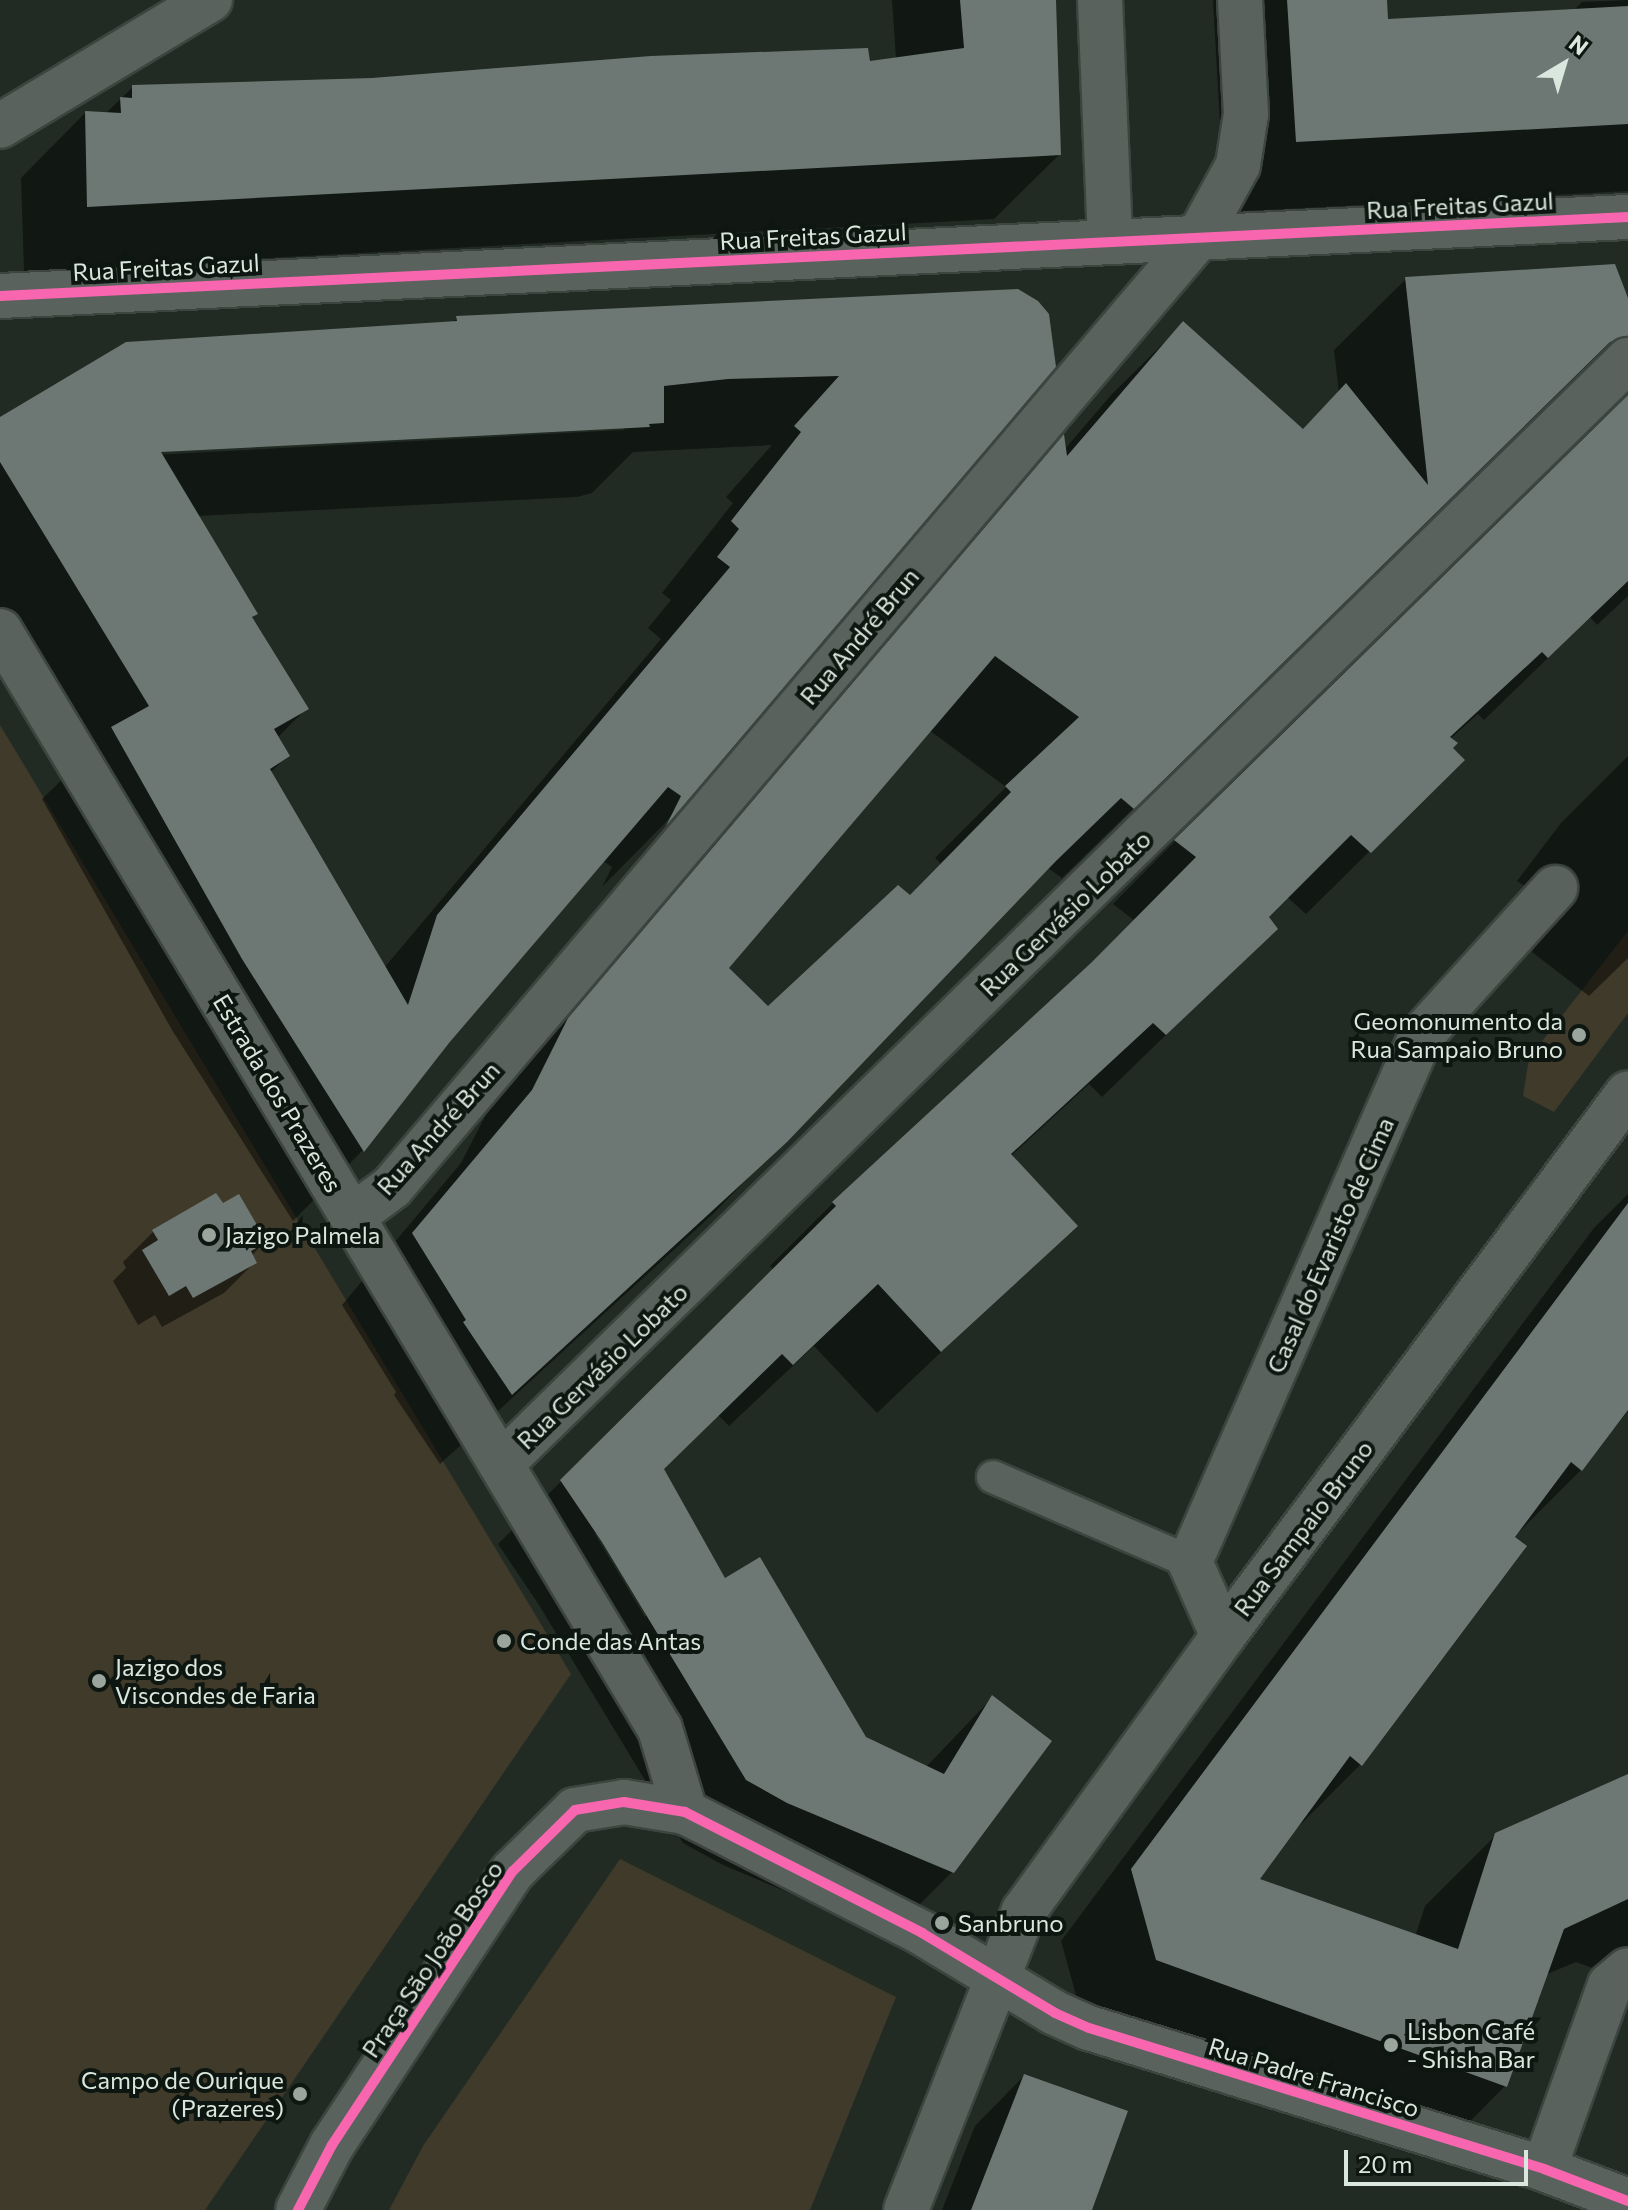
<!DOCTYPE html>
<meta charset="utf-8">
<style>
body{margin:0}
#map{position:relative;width:1628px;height:2210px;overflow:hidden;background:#212b24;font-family:Commissioner,sans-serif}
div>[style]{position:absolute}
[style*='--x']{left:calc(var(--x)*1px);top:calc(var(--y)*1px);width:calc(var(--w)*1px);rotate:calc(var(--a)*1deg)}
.green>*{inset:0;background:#3f3a29}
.shadow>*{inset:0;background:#0007}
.building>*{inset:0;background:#6d7874}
.roads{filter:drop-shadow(2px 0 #3c4540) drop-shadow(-2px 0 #3c4540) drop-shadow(0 2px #3c4540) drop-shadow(0 -2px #3c4540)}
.service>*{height:32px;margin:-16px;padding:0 16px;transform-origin:16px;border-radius:16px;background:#59625c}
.minor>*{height:44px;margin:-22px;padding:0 22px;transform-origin:22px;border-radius:22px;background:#59625c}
.cycleway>*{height:10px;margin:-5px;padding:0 5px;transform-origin:5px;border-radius:5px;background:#f766af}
.dots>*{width:22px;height:22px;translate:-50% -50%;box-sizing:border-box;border:4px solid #0d1610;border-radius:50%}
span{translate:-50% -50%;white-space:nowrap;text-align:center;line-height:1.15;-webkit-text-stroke:8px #0d1610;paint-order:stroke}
.street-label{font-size:24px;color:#dae7de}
.poi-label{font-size:24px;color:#dae7de}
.right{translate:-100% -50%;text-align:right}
.left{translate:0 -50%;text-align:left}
.north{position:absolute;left:1524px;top:24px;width:80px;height:80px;-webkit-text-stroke:6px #0d1610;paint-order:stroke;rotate:38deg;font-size:22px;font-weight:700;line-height:32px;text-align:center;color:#dae7de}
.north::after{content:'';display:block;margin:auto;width:28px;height:36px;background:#dae7de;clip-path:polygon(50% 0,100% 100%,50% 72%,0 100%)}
.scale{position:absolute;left:1344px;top:2150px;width:184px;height:36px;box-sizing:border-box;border:4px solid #dae7de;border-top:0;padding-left:10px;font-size:24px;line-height:28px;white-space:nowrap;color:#dae7de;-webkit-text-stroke:6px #0d1610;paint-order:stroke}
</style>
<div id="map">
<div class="green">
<i style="clip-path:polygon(0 725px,571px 1674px,205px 2210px,0 2210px)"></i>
<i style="clip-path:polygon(1628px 931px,1628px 1013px,1554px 1112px,1523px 1096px,1529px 1058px)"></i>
<i style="clip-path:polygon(620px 1859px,896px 1997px,810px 2210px,389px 2210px,423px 2146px)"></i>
</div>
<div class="shadow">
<i style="clip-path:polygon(892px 0,1053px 0,1059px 155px,994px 219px,24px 271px,21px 178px,85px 113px,105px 114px,133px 87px,868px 63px,896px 59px)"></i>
<i style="clip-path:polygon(1213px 0,1385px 0,1387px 21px,1573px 11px,1582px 2px,1628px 0,1628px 191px,1225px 212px)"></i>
<i style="clip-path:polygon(evenodd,1614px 266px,1348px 598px,1062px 878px,1048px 868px,714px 1213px,440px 1464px,394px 1395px,396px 1392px,342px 1305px,461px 1163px,498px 1091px,993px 508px,1062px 439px,1064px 450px,1112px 394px,1183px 324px,1302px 430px,1339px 393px,1334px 350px,1406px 279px,1614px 266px,929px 730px,1006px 787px,935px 858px,941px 864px,909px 897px,768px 1009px,726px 968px,929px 730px)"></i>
<i style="clip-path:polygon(evenodd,457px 318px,1054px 366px,664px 824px,602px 887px,612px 867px,603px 861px,448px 1042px,362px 1151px,293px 1221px,172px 1030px,42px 799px,74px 768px,0 647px,0 420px,451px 324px,457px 318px,627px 426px,623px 430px,151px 455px,151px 451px,627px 426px,457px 318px,772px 445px,726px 497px,733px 503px,662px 593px,671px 600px,648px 628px,661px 639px,384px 968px,270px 773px,287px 756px,277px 738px,307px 708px,251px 619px,256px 614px,197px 516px,577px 497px,592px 493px,633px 452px,772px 445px)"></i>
<i style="clip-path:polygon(evenodd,1628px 432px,1628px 596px,1597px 625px,1590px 617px,1484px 720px,1478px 714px,1450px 739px,1451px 748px,1462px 760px,1306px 914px,1287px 897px,1267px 917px,1275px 929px,1102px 1097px,1089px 1084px,1011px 1156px,1075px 1225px,877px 1413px,814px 1346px,729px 1426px,718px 1415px,662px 1470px,724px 1580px,865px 1738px,926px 1767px,992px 1698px,952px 1872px,889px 1935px,723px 1865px,683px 1843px,539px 1605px,498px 1544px,774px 1270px,770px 1266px,833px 1203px,1045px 1012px,1135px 921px,1113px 904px,1175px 841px,1457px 566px,1628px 432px,598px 1532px,647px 1615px,645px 1617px,595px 1534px,598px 1532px)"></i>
<i style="clip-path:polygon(1628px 756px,1628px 958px,1589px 996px,1532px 952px,1541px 937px,1508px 911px,1526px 887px,1517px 881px,1561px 823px)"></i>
<i style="clip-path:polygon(1628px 1194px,1628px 1411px,1581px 1470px,1513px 1538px,1361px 1764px,1290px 1835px,1257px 1880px,1415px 1937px,1425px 1906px,1496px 1835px,1628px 1787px,1628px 1981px,1576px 1962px,1545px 1975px,1505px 2086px,1435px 2157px,1086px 2031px,1061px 1941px,1594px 1228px)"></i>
<i style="clip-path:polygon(153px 1232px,265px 1242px,251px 1256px,255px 1262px,224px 1293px,162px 1327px,155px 1315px,138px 1325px,113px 1281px,126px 1268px,123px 1262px)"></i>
<i style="clip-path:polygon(1024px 2076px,1087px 2210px,942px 2210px,975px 2126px)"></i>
</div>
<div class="building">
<i style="clip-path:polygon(960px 0,1056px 0,1061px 155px,87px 207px,85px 111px,121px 113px,120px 97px,132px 98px,132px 85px,372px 78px,651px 56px,868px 48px,870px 61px,964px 48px)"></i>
<i style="clip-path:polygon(1287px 0,1387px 0,1388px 19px,1628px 6px,1628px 124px,1296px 142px)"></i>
<i style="clip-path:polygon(evenodd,1615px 264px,1628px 298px,1628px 336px,1610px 342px,1134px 809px,1121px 798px,1055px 862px,787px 1142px,512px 1395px,463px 1322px,466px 1320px,412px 1233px,532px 1090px,568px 1018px,1064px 434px,1067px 456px,1183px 321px,1303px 429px,1346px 383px,1428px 485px,1405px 277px,1615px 264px,995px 656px,1079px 717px,1005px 786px,1011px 792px,910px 895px,898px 885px,768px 1006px,729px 968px,995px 656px)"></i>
<i style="clip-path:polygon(evenodd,1018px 289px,1038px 301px,1049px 314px,1056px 367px,666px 826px,681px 796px,668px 787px,449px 1043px,364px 1152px,242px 959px,111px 727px,149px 706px,0 462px,0 417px,126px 342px,457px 321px,456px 316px,1018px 289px,839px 376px,794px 426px,801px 432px,731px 521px,739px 529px,717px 557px,730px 567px,437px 915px,408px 1005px,270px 769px,290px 756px,274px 729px,309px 709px,252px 617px,258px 614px,161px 452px,650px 427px,649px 424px,664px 423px,664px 386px,728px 379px,839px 376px)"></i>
<i style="clip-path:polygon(1628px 395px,1628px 581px,1548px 658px,1542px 652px,1450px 737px,1458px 743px,1453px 748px,1465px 760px,1371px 853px,1351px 835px,1269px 917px,1278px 929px,1166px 1035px,1153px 1023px,1011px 1154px,1078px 1226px,941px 1352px,878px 1284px,793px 1365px,782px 1354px,664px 1469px,725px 1578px,760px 1557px,866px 1737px,944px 1774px,992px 1695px,1052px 1741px,954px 1873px,787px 1803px,746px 1780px,602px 1542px,560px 1480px,836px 1206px,832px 1202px,1092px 962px,1196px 857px,1174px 840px)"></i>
<i style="clip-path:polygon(216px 1193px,223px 1203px,239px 1194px,267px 1242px,251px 1251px,257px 1263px,193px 1298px,186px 1286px,169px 1296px,142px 1250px,158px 1240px,152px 1230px)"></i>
<i style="clip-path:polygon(1628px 1203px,1628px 1410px,1582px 1471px,1571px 1462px,1515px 1537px,1527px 1546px,1362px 1766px,1350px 1756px,1260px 1879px,1458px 1949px,1495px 1833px,1628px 1774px,1628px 1899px,1564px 1929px,1507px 2087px,1156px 1960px,1131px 1869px)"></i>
<i style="clip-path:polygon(1024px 2074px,1128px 2111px,1092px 2210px,971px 2210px)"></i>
</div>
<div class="roads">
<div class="service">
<i style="--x:993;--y:1477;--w:215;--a:23.3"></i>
</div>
<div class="minor">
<i style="--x:1100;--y:0;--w:242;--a:87.6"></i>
<i style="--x:0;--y:126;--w:245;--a:-31"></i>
<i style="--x:0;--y:296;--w:1630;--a:-2.78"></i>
<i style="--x:0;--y:631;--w:1281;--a:58.99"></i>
<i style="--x:660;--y:1729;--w:87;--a:73.2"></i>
<i style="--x:353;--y:1216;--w:49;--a:-36.6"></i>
<i style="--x:392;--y:1187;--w:1245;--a:-49.66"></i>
<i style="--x:1198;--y:238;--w:83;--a:-61.3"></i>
<i style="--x:1238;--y:165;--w:52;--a:-81.1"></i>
<i style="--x:1246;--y:114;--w:114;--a:-93"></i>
<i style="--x:501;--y:1464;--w:1578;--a:-44.41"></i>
<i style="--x:1223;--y:1636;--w:81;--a:-114"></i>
<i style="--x:1190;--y:1562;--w:574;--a:-66.29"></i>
<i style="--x:1421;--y:1036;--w:200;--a:-47.8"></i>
<i style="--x:1544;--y:2169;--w:195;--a:-70.3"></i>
<i style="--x:1610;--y:1985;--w:23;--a:-40"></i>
<i style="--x:298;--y:2210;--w:73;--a:-62.4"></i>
<i style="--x:332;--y:2145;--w:328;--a:-56.6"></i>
<i style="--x:513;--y:1871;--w:87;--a:-44.5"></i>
<i style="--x:575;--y:1810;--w:50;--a:-9.3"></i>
<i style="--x:624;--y:1802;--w:62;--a:9.3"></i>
<i style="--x:685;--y:1812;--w:266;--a:27"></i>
<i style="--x:922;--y:1933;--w:155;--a:31"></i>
<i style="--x:1055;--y:2013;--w:37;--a:24"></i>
<i style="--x:1089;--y:2028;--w:476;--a:17.2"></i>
<i style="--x:1544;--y:2169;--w:90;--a:20.9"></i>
<i style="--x:906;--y:2210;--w:321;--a:-68.5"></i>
<i style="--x:1024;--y:1911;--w:339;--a:-54.1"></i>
<i style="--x:1223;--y:1636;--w:677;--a:-53.28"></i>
</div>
</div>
<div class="cycleway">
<i style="--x:0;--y:296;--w:1630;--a:-2.78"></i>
<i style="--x:298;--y:2210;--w:73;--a:-62.4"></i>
<i style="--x:332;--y:2145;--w:328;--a:-56.6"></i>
<i style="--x:513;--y:1871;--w:87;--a:-44.5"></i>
<i style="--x:575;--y:1810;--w:50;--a:-9.3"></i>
<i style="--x:624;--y:1802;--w:62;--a:9.3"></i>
<i style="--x:685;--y:1812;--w:266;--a:27"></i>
<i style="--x:922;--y:1933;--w:155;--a:31"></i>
<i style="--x:1055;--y:2013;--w:37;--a:24"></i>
<i style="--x:1089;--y:2028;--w:476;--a:17.2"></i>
<i style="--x:1544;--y:2169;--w:90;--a:20.9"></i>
</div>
<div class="dots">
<i style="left:1579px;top:1035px;background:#99a59d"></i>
<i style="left:209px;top:1235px;background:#99a59d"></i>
<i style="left:504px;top:1641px;background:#99a59d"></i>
<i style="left:99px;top:1681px;background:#99a59d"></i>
<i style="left:942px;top:1923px;background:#99a59d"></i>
<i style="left:1391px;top:2045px;background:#99a59d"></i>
<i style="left:300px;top:2094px;background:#99a59d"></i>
</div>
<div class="street-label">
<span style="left:1460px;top:205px;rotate:-3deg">Rua Freitas Gazul</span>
<span style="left:813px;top:236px;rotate:-3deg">Rua Freitas Gazul</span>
<span style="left:166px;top:267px;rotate:-3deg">Rua Freitas Gazul</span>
<span style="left:859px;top:636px;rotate:-50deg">Rua André Brun</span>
<span style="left:1065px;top:913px;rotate:-44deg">Rua Gervásio Lobato</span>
<span style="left:278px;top:1093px;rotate:59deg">Estrada dos Prazeres</span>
<span style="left:438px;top:1128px;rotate:-48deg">Rua André Brun</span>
<span style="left:1330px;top:1245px;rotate:-66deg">Casal do Evaristo de Cima</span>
<span style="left:602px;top:1366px;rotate:-44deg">Rua Gervásio Lobato</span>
<span style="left:1303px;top:1528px;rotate:-53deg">Rua Sampaio Bruno</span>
<span style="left:432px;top:1959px;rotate:-56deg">Praça São João Bosco</span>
<span style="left:1314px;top:2077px;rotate:17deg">Rua Padre Francisco</span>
</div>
<div class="poi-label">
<span class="right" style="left:1563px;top:1035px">Geomonumento da<br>Rua Sampaio Bruno</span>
<span class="left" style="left:225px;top:1235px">Jazigo Palmela</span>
<span class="left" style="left:520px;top:1641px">Conde das Antas</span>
<span class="left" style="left:115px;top:1681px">Jazigo dos<br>Viscondes de Faria</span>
<span class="left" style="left:958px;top:1923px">Sanbruno</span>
<span class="left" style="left:1407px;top:2045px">Lisbon Café<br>- Shisha Bar</span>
<span class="right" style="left:284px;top:2094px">Campo de Ourique<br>(Prazeres)</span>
</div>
<div class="north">N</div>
<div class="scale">20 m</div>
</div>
